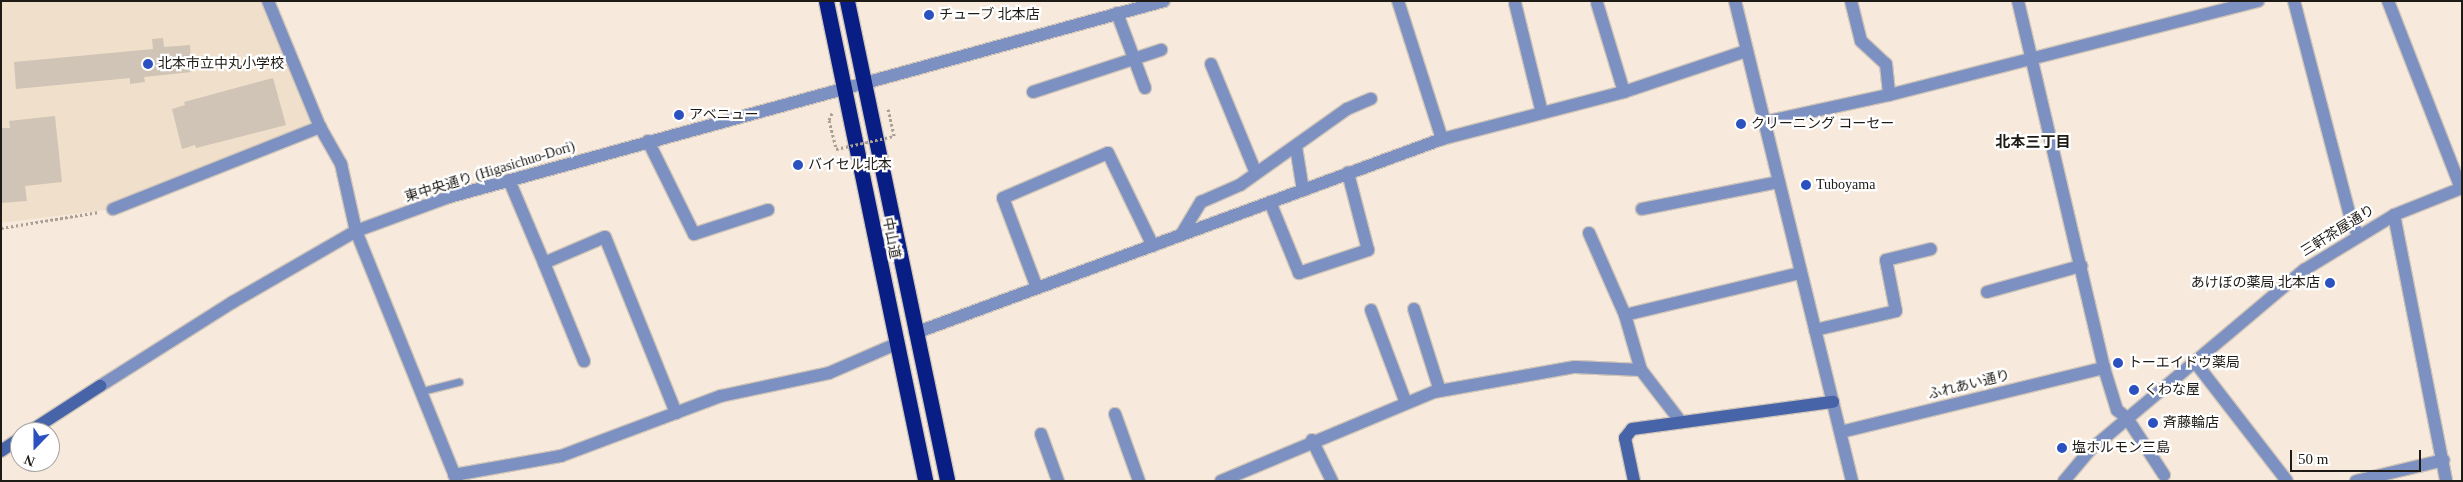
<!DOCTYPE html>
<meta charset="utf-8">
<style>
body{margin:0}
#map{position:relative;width:2463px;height:482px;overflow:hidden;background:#f7eadc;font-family:"Times New Roman","Noto Sans JP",serif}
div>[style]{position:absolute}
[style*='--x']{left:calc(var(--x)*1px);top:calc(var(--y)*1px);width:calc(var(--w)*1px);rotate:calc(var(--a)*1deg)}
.built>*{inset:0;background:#f0dfca}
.building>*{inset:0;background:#d0c4b6}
.path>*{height:3px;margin-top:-1.5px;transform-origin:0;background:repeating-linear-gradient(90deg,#a99f94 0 2.5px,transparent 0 5px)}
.roads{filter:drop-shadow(1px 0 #d0c5b8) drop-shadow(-1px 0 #d0c5b8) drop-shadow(0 1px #d0c5b8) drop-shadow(0 -1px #d0c5b8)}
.lane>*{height:7px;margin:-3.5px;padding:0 3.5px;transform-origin:3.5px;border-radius:3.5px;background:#7c91c2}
.street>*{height:12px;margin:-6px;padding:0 6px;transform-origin:6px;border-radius:6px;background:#7c91c2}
.secondary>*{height:12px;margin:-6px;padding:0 6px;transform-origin:6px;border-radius:6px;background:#4864a9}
.highway>*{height:15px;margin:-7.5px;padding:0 7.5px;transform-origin:7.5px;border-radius:7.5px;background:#091e84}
.path-bridge>*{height:3px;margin-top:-1.5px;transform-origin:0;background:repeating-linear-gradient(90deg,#a99f94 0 2.5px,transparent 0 5px)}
.dots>*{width:14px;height:14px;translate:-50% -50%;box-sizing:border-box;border:2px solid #fff;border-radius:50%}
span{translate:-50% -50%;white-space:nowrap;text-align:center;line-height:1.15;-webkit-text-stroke:4.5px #fff;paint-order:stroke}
.poi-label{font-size:14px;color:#1e1a15}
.left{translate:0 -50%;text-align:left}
.right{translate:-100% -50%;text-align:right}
.street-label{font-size:14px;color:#1e1a15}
.neighbourhood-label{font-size:15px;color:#1e1a15;font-weight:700}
.frame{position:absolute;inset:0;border:2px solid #1e1a15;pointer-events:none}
.north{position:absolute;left:10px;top:422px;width:50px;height:50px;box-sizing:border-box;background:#fff;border:1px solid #a5a3a1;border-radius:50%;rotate:202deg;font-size:14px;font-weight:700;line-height:20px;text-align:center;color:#1e1a15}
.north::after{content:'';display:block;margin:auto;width:18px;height:22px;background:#2b50bf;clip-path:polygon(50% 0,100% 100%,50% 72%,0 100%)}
.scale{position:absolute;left:2290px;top:450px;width:131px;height:22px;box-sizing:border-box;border:2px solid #1e1a15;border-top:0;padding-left:6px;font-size:15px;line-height:18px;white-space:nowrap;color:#1e1a15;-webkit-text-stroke:4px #fff;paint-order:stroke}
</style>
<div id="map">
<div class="built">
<i style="clip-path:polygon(1px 1px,268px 1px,320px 127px,113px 209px,1px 223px)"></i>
</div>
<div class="building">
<i style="clip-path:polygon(163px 38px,164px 47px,190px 45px,192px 72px,144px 77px,145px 82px,130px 84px,130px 78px,16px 89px,14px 62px,153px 49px,152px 39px)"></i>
<i style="clip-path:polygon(273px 78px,286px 125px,196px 148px,195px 145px,182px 149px,172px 109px,185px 105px,184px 102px)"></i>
<i style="clip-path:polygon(55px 116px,62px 182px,25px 186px,27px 201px,1px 203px,1px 128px,10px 128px,9px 121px)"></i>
</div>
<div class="path">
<i style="--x:888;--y:109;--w:28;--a:77"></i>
<i style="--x:832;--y:113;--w:8;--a:113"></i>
<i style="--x:829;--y:120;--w:30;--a:76"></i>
<i style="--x:1;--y:228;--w:99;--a:-9.3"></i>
</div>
<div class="roads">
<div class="lane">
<i style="--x:422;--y:391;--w:38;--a:-14"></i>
</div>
<div class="street">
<i style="--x:268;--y:1;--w:136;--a:67.6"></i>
<i style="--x:320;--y:127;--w:43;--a:60.4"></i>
<i style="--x:341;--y:164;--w:69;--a:77.4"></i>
<i style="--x:356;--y:231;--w:270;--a:68"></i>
<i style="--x:1398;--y:1;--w:145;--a:72.3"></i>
<i style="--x:1735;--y:1;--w:494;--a:76.3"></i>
<i style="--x:1851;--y:1;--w:41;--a:76"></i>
<i style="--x:1861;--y:41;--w:34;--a:43"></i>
<i style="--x:1886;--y:64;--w:31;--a:84"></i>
<i style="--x:2018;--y:1;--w:377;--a:76.8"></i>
<i style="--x:2104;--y:368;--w:44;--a:72.8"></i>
<i style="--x:2117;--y:410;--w:13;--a:39"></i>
<i style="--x:2127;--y:418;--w:68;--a:57"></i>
<i style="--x:2294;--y:1;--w:230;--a:75.4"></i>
<i style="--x:2352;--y:224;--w:12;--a:59"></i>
<i style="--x:2388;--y:1;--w:201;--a:68.7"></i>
<i style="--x:1515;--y:3;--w:113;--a:76.2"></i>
<i style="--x:1597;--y:3;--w:93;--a:73.1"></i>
<i style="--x:1117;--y:13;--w:80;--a:69.5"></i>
<i style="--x:1211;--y:64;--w:118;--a:67.6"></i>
<i style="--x:1033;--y:92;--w:135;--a:-18.2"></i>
<i style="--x:1764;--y:122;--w:128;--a:-12.2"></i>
<i style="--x:1889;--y:95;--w:381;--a:-14.3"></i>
<i style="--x:648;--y:141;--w:104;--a:63.7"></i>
<i style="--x:694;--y:234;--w:78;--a:-18"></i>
<i style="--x:1296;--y:147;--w:44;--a:80.8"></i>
<i style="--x:509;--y:180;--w:90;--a:67.1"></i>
<i style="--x:544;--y:263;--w:66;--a:-23.1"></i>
<i style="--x:605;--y:237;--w:190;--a:68"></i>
<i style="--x:1270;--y:202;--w:77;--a:67.8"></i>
<i style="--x:1299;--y:273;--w:73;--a:-18.4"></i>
<i style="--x:1368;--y:250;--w:80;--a:-104.6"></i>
<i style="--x:113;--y:209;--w:223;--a:-21.6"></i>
<i style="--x:1642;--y:209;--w:139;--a:-11.2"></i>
<i style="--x:2394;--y:215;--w:271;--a:78.9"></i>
<i style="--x:1589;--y:233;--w:90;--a:66.3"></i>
<i style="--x:1625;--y:315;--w:57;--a:73.8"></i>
<i style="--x:1641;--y:370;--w:66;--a:52.4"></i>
<i style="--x:1181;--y:235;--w:39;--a:-59"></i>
<i style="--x:1201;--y:202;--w:43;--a:-23.6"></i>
<i style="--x:1240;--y:185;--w:131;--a:-35.4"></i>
<i style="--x:1347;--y:109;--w:26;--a:-23"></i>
<i style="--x:544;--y:263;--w:106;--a:67.8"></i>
<i style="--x:1037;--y:288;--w:96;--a:-110.7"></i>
<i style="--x:1003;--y:198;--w:114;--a:-23.2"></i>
<i style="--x:1108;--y:153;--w:103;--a:64.2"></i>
<i style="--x:1987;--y:292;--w:98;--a:-15.5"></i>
<i style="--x:1414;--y:309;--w:86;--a:72.4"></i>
<i style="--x:1371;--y:310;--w:99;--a:69.4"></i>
<i style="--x:1625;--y:315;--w:180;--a:-13.5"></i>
<i style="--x:1815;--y:330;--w:83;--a:-13.2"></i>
<i style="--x:1896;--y:311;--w:52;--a:-101.1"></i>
<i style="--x:1886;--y:260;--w:46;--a:-13.7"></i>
<i style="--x:915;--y:333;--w:562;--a:-20.21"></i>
<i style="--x:1442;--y:139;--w:188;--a:-14.5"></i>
<i style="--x:1624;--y:92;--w:129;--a:-18.6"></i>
<i style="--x:2195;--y:362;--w:150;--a:52.3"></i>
<i style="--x:100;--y:386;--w:157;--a:-32.3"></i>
<i style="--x:233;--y:302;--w:142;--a:-30"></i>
<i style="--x:356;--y:231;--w:99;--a:-20.1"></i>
<i style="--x:449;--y:197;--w:741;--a:-15.33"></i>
<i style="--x:1115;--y:414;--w:71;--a:70.3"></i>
<i style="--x:1841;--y:432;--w:271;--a:-13.7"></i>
<i style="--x:1041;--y:434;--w:50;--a:70.1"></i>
<i style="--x:1312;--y:440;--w:46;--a:64"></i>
<i style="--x:454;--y:475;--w:109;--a:-10.1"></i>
<i style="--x:561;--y:456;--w:171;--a:-20.6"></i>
<i style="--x:721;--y:396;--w:110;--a:-12"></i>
<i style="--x:829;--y:373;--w:73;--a:-23.4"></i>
<i style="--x:1221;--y:481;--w:231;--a:-22.7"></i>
<i style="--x:1434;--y:392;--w:143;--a:-10.1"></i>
<i style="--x:1575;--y:367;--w:66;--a:2.6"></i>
<i style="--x:2064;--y:481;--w:40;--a:-50"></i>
<i style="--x:2090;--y:450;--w:280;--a:-40.1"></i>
<i style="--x:2304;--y:270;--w:105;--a:-31.4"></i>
<i style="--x:2394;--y:215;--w:73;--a:-21.7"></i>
<i style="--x:2356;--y:481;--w:90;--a:-13.4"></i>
</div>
<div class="secondary">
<i style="--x:29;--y:432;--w:85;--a:-32.9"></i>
<i style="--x:1;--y:451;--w:23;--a:-34"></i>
<i style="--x:1634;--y:481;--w:44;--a:-101.8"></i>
<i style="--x:1625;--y:438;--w:11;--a:-52"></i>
<i style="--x:1632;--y:429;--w:203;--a:-7.7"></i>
</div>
<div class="highway">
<i style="--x:826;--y:1;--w:490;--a:78.3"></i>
<i style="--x:847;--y:1;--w:490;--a:78.2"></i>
</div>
</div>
<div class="path-bridge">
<i style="--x:836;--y:149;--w:59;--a:-12.6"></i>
</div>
<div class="dots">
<i style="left:929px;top:15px;background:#2b50bf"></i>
<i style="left:148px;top:64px;background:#2b50bf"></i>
<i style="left:679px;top:115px;background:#2b50bf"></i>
<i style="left:1741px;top:124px;background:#2b50bf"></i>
<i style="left:798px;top:165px;background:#2b50bf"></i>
<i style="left:1806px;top:185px;background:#2b50bf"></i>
<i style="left:2330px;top:283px;background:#2b50bf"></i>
<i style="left:2118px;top:363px;background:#2b50bf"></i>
<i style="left:2134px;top:390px;background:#2b50bf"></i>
<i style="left:2153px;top:423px;background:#2b50bf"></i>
<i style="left:2062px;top:448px;background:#2b50bf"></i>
</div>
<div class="poi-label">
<span class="left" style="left:939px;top:15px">チューブ 北本店</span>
<span class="left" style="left:158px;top:64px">北本市立中丸小学校</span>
<span class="left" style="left:689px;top:115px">アベニュー</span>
<span class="left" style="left:1751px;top:124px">クリーニング コーセー</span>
<span class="left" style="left:808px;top:165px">バイセル北本</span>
<span class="left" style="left:1816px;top:185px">Tuboyama</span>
<span class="right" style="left:2320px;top:283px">あけぼの薬局 北本店</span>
<span class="left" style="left:2128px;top:363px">トーエイドウ薬局</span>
<span class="left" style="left:2144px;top:390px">くわな屋</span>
<span class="left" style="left:2163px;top:423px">斉藤輪店</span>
<span class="left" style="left:2072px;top:448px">塩ホルモン三島</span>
</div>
<div class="street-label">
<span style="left:490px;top:172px;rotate:-17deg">東中央通り (Higasichuo-Dori)</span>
<span style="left:2338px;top:231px;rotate:-32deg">三軒茶屋通り</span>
<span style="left:891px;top:238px;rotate:79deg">中山道</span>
<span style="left:1969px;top:385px;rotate:-14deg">ふれあい通り</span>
</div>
<div class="neighbourhood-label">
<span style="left:2033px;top:143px">北本三丁目</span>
</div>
<div class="frame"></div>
<div class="north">N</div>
<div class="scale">50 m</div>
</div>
